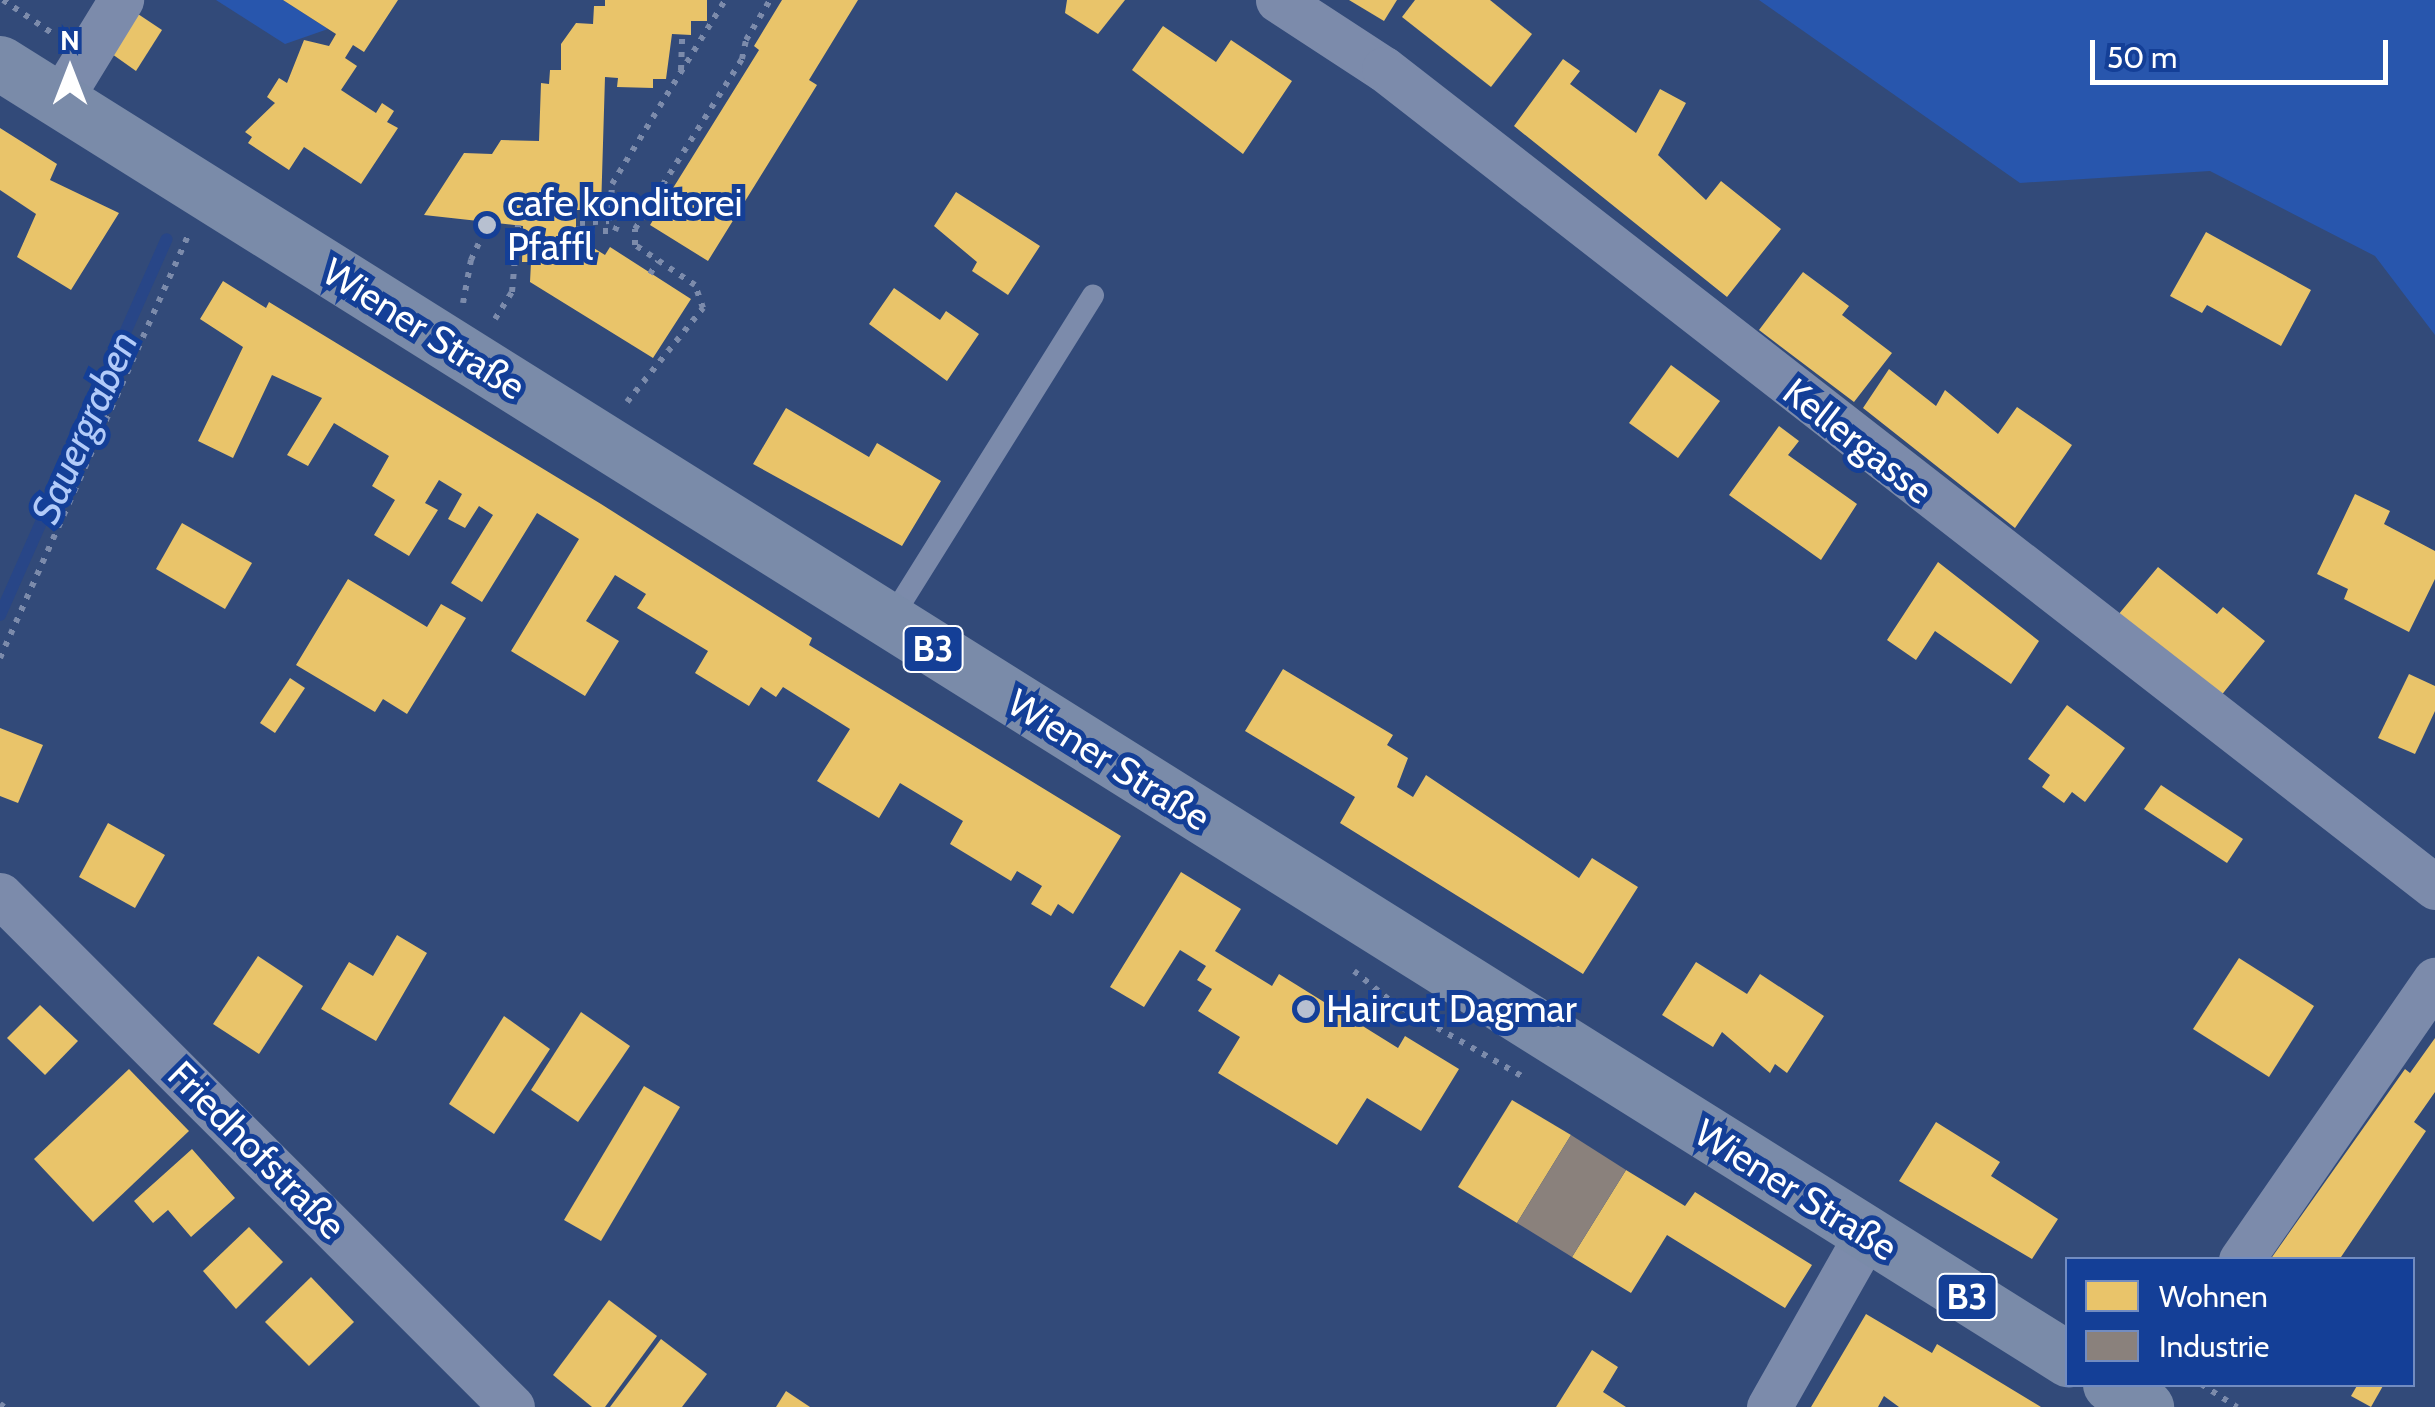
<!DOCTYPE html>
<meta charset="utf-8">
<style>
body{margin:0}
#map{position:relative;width:2435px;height:1407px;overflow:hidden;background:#324a79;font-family:Cabin,sans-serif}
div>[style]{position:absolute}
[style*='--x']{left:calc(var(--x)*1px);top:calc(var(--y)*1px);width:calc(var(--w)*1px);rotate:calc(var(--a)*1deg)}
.green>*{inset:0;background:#2856ad}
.homes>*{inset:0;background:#e9c46a}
.industry>*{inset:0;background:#8a817c}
.stream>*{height:12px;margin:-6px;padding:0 6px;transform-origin:6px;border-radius:6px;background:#284687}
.path>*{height:6px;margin-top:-3px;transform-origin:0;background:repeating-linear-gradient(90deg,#7c8bab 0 5px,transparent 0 13px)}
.lane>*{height:22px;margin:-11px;padding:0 11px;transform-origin:11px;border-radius:11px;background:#7c8bab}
.street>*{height:45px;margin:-22.5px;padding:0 22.5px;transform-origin:22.5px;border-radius:22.5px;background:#7c8bab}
.primary>*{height:55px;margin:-27.5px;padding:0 27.5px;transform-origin:27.5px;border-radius:27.5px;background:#7a8ba9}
.dots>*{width:28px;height:28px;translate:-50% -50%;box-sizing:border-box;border:5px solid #143f97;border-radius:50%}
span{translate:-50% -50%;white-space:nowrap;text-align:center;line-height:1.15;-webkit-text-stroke:10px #143f97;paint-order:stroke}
.shield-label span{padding:2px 8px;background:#143f97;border:2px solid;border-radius:8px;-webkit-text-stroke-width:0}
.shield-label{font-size:35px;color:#fff;font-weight:700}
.poi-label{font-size:38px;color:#fff}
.left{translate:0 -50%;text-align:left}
.street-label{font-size:38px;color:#fff}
.water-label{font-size:40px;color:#b2cbf9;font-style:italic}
.legend{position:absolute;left:2065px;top:1257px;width:350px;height:130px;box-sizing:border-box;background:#143f97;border:2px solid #728cc1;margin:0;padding:12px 18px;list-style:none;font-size:30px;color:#fff}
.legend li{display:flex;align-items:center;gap:20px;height:50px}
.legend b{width:50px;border:2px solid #728cc1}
.north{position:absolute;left:20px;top:20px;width:100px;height:100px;-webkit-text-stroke:8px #143f97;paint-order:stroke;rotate:0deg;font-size:28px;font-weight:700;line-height:40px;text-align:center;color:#fff}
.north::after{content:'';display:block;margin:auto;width:35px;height:45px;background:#fff;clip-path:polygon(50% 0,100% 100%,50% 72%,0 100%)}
.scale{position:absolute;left:2090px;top:40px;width:298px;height:45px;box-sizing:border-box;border:5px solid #fff;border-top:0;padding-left:12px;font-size:30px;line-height:35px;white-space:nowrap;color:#fff;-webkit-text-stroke:8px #143f97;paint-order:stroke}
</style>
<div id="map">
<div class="green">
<i style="clip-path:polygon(216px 0,283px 0,328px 29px,285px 44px)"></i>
<i style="clip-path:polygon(1759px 0,2435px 0,2435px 335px,2375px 256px,2210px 171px,2020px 183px)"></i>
</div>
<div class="homes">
<i style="clip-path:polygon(283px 0,398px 0,364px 52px,353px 45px,345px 58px,357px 66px,341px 90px,376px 113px,382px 103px,394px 111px,387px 122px,398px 128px,361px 184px,304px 147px,289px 170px,248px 143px,252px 137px,245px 132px,275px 103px,267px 97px,279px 78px,287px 83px,304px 40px,329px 46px,336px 34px)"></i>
<i style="clip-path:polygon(605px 0,707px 0,707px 21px,691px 21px,691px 35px,672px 34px,666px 79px,653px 79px,653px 88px,617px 87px,618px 78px,605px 77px,601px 210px,576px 210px,576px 237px,605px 255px,610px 247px,691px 299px,653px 358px,530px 282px,531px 262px,522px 262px,523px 226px,424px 215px,464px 153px,492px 154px,501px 140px,539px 141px,541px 83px,549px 84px,550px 70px,561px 70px,561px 44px,576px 23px,593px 24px,594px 6px,605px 6px)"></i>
<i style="clip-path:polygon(782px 0,858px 0,809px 80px,817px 85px,708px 261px,650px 225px,759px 50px,754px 46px)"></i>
<i style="clip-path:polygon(1067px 0,1125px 0,1098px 34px,1065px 13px)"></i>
<i style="clip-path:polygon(1349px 0,1397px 0,1384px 21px)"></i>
<i style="clip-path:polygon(1415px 0,1490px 0,1532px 34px,1491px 87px,1402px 17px)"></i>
<i style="clip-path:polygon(138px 14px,162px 30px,136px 71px,112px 54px)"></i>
<i style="clip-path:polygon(1163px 26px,1216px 62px,1231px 40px,1292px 81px,1243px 154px,1132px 70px)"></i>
<i style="clip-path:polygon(1563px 59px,1580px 71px,1570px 84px,1636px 133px,1660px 89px,1686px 103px,1658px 155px,1706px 200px,1721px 181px,1781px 229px,1727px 297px,1514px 126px)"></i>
<i style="clip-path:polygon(0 128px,57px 164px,50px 180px,119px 213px,71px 290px,17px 257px,36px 214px,0 190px)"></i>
<i style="clip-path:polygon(956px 192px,1040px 246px,1008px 295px,972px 271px,977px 262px,934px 226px)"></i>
<i style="clip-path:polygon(2206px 232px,2311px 290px,2281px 346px,2207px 305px,2202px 313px,2170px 296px)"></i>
<i style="clip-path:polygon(1803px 272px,1849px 306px,1842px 315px,1892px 353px,1854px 402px,1759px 330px)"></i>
<i style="clip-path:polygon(223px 281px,266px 308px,269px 302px,601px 504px,812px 638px,809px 645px,1121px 836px,1073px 914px,1058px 904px,1051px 916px,1031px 904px,1042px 886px,1017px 871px,1011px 881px,950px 844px,963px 821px,900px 783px,879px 818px,817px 781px,850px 729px,783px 687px,776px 697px,761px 687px,749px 706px,695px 673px,708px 651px,637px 608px,646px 594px,615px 575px,586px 621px,619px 641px,585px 696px,511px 651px,579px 539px,537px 513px,482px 602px,451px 583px,493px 515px,479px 506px,465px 528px,448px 519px,462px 494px,439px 480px,425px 503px,438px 510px,409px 556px,374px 535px,395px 500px,372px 486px,389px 456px,334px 423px,308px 466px,287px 455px,322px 398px,272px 375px,233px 458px,198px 441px,243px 347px,200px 319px)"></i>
<i style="clip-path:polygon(894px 288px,940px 320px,946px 311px,979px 334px,947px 381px,869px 324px)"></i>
<i style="clip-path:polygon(1671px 365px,1720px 401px,1678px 458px,1629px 423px)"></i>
<i style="clip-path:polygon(1889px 369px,1936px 406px,1945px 390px,1998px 434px,2017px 407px,2072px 445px,2015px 528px,1863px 408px)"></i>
<i style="clip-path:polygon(786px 408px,869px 457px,877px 443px,941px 481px,902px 546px,753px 464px)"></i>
<i style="clip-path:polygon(1779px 426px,1799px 441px,1788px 455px,1857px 504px,1821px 560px,1729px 495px)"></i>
<i style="clip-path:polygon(2355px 494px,2390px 511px,2384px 524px,2435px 551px,2435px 579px,2409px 632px,2344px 599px,2348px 589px,2317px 574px)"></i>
<i style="clip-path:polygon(182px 523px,252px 563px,225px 609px,156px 569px)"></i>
<i style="clip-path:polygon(1938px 562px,2039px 641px,2011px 684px,1935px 631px,1916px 660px,1887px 640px)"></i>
<i style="clip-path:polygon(2158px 567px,2217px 614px,2223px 607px,2265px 641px,2220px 697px,2118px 615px)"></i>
<i style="clip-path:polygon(348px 579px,427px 627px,441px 604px,466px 618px,407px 714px,383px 699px,375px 712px,296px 665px)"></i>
<i style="clip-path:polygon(1283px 669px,1393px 735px,1387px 745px,1408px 758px,1397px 787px,1413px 797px,1426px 775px,1579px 878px,1592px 858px,1638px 887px,1583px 974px,1340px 823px,1355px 797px,1245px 731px)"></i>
<i style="clip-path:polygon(2409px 674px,2435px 686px,2435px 711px,2415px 754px,2378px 738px)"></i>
<i style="clip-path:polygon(290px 678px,305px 688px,275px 733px,260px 723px)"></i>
<i style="clip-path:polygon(2067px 705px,2125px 748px,2085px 802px,2072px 792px,2064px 803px,2042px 787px,2050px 775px,2028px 759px)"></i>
<i style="clip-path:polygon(0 728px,43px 745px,18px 803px,0 796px)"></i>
<i style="clip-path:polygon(2161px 785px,2243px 839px,2227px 863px,2144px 809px)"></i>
<i style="clip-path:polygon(108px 823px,165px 855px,135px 908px,79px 877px)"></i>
<i style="clip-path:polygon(1181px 872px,1241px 909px,1215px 951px,1272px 986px,1279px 974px,1398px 1048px,1405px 1036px,1459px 1069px,1421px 1131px,1367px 1098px,1337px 1145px,1218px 1073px,1240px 1037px,1198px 1011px,1212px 989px,1197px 980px,1206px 966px,1180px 950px,1144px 1007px,1110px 987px)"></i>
<i style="clip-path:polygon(397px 935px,427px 953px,376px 1041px,321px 1009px,349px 962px,373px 976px)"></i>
<i style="clip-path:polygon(258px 956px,303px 986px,259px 1054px,213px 1024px)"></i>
<i style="clip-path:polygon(2239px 958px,2314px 1006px,2269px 1077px,2193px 1029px)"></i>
<i style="clip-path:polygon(1696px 962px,1747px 994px,1760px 974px,1824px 1016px,1787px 1073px,1775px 1064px,1770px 1073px,1722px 1032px,1713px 1047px,1662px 1015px)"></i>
<i style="clip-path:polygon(40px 1005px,78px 1041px,45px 1075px,7px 1038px)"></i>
<i style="clip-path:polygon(581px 1012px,630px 1046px,578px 1122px,531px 1090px)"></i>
<i style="clip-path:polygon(504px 1016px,550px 1049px,494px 1134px,449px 1104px)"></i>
<i style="clip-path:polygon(2435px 1038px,2435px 1092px,2414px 1122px,2426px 1131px,2339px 1260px,2270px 1260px,2405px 1069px,2410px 1073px)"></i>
<i style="clip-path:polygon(129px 1069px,189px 1131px,93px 1222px,34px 1159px)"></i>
<i style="clip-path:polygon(644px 1086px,680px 1107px,601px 1241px,564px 1220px)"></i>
<i style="clip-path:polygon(1512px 1100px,1571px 1135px,1517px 1223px,1458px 1187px)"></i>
<i style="clip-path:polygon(1936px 1122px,2000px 1162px,1991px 1176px,2058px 1219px,2032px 1259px,1899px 1181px)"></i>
<i style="clip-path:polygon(192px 1149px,235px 1198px,191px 1237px,168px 1210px,153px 1223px,134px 1201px)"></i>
<i style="clip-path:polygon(1626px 1170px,1685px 1206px,1695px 1192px,1812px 1265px,1785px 1308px,1667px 1235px,1631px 1293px,1572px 1257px)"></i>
<i style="clip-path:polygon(249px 1227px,283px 1262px,236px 1309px,203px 1271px)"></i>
<i style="clip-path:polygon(311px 1277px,354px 1322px,309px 1366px,265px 1322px)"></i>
<i style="clip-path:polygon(609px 1300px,657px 1336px,605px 1407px,592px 1407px,553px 1375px)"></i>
<i style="clip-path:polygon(1866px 1314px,1932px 1353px,1937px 1344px,2041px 1407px,1899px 1407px,1884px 1396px,1878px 1407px,1811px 1407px)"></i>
<i style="clip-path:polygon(661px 1339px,707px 1374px,682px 1407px,610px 1407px)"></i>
<i style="clip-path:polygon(1592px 1350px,1618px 1367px,1603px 1392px,1626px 1407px,1556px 1407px)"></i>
<i style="clip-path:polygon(2358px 1384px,2384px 1384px,2371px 1407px,2351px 1396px)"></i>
<i style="clip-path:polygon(786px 1391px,810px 1407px,776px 1407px)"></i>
</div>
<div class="industry">
<i style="clip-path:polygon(1571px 1135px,1626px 1170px,1572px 1257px,1517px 1223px)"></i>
</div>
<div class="stream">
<i style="--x:0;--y:615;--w:411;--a:-66.1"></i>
</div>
<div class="path">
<i style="--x:3;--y:0;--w:59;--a:34"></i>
<i style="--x:681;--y:70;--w:36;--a:-88"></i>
<i style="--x:577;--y:231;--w:38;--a:0"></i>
<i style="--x:615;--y:231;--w:19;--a:-69"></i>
<i style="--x:622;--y:213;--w:15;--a:-152"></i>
<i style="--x:579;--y:231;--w:8;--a:-83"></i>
<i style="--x:580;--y:223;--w:29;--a:-4"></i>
<i style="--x:609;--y:221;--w:37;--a:-85"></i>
<i style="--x:612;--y:184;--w:216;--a:-58.4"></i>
<i style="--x:650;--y:274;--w:15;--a:-58"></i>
<i style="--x:463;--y:303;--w:44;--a:-79.5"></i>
<i style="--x:471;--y:260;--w:38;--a:-65"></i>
<i style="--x:495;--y:319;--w:32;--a:-58"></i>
<i style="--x:512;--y:292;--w:67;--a:-84.9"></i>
<i style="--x:627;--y:402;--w:121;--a:-51"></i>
<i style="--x:703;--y:308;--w:24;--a:-109"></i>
<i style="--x:695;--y:285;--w:72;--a:-146.3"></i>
<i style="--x:635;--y:245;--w:16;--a:-90"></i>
<i style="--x:635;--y:229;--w:201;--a:-57.8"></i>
<i style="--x:742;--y:59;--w:19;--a:-78"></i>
<i style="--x:746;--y:40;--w:47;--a:-59"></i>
<i style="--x:0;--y:658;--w:463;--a:-66"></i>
<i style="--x:1354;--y:971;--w:49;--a:39.2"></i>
<i style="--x:1392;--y:1002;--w:153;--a:29.7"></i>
<i style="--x:2201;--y:1384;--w:43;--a:32.6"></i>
<i style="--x:0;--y:1404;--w:5;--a:37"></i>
</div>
<div class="lane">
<i style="--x:889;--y:622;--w:385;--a:-58"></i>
</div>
<div class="street">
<i style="--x:1278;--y:0;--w:126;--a:33.1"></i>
<i style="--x:1384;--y:69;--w:1332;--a:37.89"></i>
<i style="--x:59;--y:101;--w:119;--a:-58.5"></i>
<i style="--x:0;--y:895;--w:724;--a:45"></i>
<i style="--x:2241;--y:1260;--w:341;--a:-55.3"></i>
<i style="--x:1769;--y:1407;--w:199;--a:-60.5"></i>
</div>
<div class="primary">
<i style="--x:0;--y:63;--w:2441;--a:32.08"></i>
<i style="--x:2110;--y:1384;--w:43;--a:32.6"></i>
</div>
<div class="dots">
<i style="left:487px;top:225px;background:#b7c0d0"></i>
<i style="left:1306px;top:1009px;background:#b7c0d0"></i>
</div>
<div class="shield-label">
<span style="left:933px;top:649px">B3</span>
<span style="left:1967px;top:1297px">B3</span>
</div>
<div class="poi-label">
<span class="left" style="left:507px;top:225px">cafe konditorei<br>Pfaffl</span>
<span class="left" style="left:1326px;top:1009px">Haircut Dagmar</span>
</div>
<div class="street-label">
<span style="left:424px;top:329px;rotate:32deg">Wiener Straße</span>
<span style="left:1858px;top:441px;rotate:38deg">Kellergasse</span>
<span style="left:1109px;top:760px;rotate:32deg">Wiener Straße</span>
<span style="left:257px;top:1150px;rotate:45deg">Friedhofstraße</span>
<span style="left:1796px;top:1190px;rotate:32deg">Wiener Straße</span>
</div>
<div class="water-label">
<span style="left:84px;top:427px;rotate:-66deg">Sauergraben</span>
</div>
<ul class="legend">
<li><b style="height:28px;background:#e9c46a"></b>Wohnen</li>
<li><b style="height:28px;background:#8a817c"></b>Industrie</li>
</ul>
<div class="north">N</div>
<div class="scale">50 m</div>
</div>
